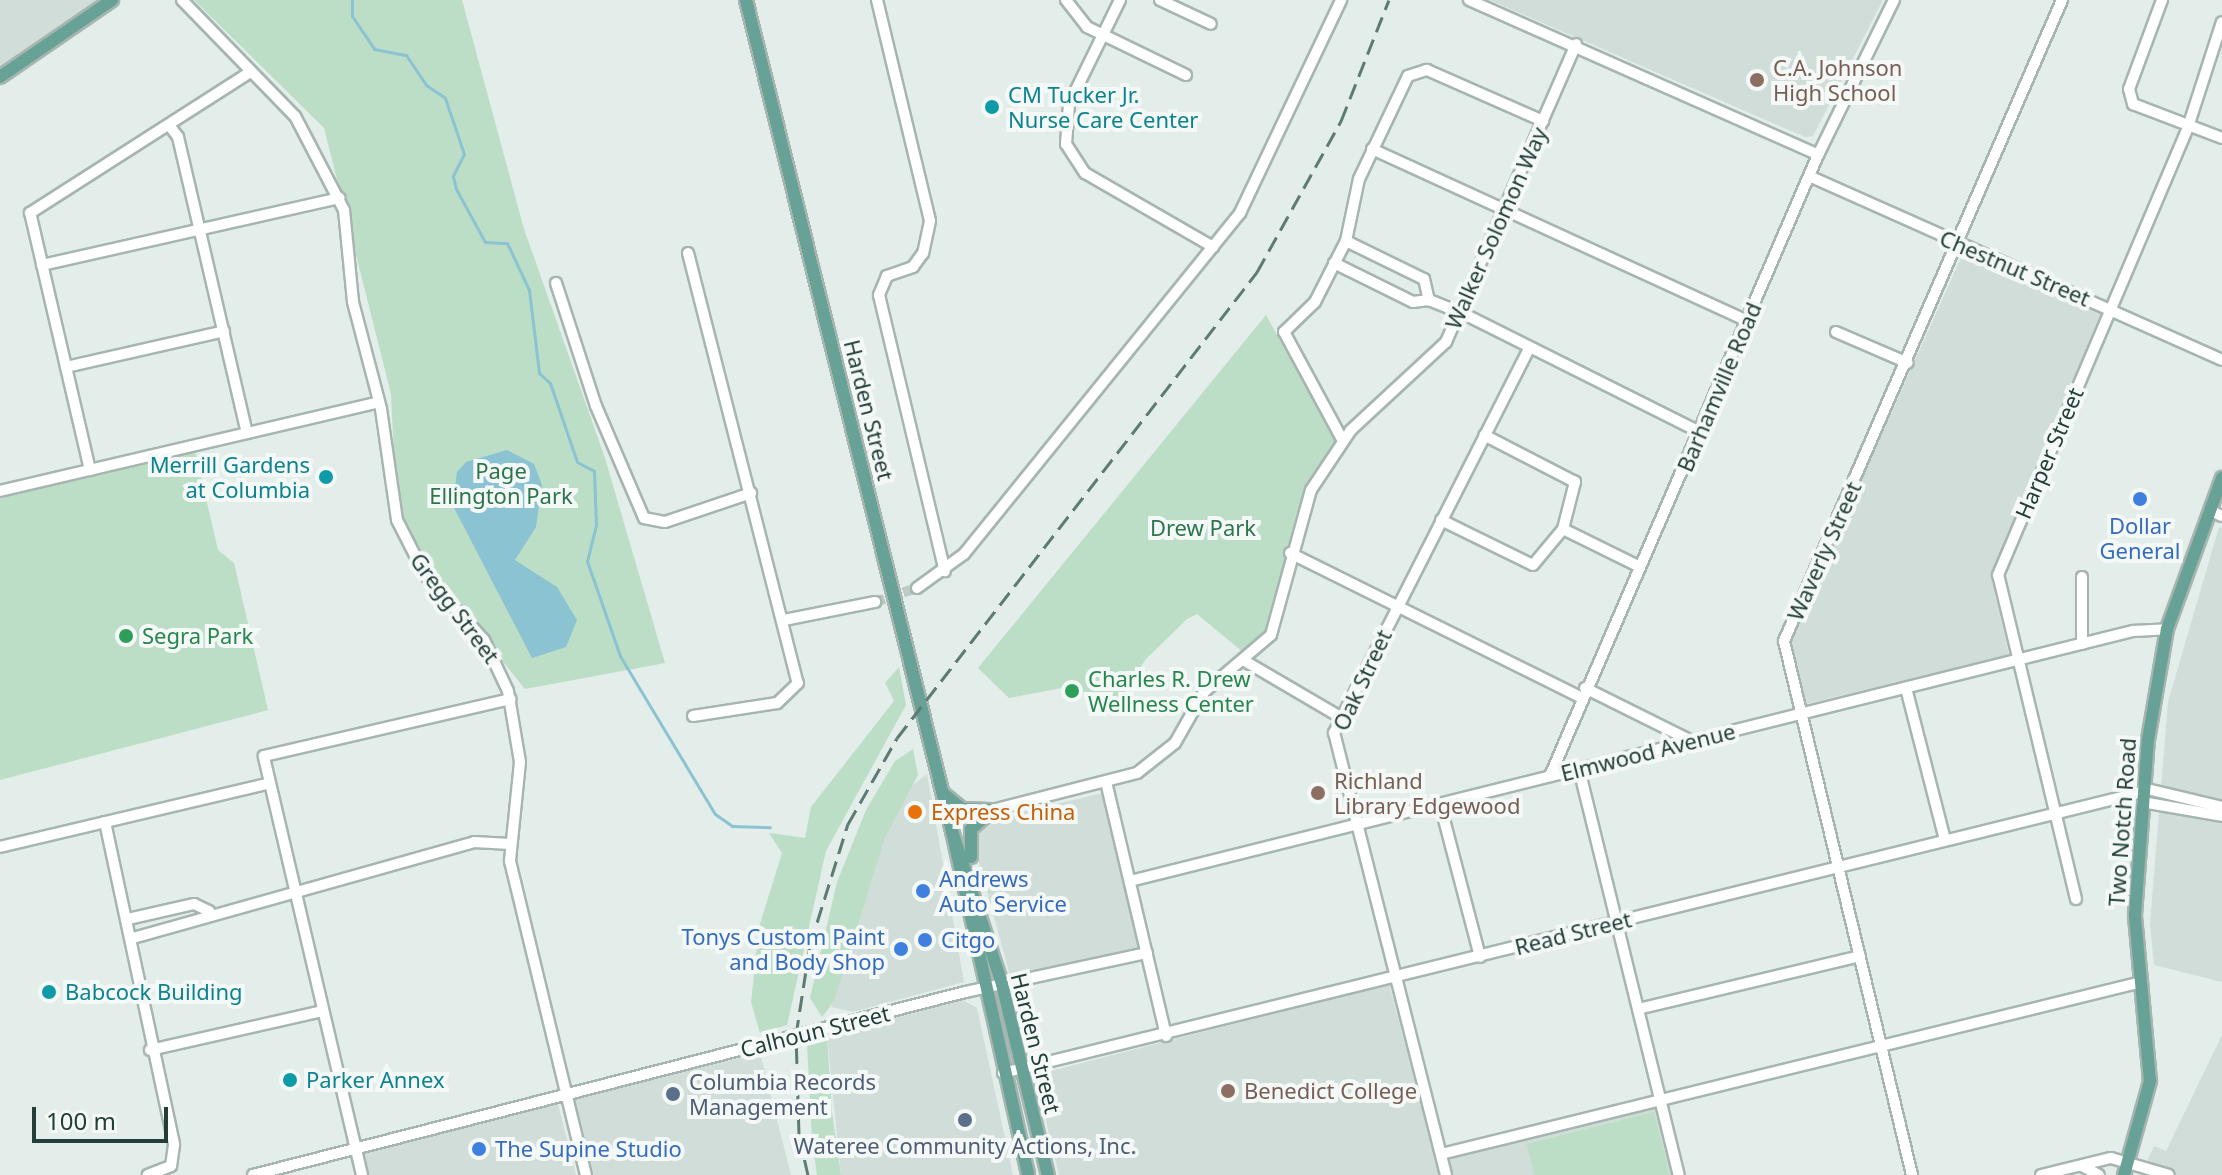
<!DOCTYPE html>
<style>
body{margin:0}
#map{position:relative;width:2222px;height:1175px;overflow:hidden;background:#e3ede9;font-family:"Noto Sans",sans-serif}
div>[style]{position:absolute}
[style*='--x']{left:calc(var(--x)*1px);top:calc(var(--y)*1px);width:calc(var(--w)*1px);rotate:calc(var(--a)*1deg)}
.built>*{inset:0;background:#d1ddd8}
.green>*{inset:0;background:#bcdec7}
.water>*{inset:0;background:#8bc3d2}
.stream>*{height:3px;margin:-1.5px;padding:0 1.5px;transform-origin:1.5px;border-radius:1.5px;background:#8bc3d2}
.minor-tunnel>*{height:10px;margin-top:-5px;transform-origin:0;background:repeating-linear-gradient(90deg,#bdcac6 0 10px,transparent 0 15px)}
.roads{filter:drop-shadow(2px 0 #a6b5b0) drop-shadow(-2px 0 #a6b5b0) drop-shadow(0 2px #a6b5b0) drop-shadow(0 -2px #a6b5b0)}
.minor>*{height:10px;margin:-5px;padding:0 5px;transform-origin:5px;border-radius:5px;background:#fff}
.major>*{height:12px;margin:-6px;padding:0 6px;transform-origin:6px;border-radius:6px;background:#68a297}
.rail>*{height:3px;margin-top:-1.5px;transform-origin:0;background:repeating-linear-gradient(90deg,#5d7a74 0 16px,transparent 0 24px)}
.dots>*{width:22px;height:22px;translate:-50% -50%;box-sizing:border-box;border:4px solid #f4f9f7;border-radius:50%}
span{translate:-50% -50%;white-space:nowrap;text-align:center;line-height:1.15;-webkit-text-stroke:8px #f4f9f7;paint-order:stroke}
.education-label{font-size:22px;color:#785e54}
.left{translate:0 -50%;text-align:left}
.culture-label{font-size:22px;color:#0d838f}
.right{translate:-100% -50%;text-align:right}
.street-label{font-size:22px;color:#233e38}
.park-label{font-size:22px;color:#2d754d}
.shop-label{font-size:22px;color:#366cbe}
.leisure-label{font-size:22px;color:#27864d}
.food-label{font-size:22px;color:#c56008}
.service-label{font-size:22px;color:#4e5e75}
.scale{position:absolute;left:32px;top:1107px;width:136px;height:36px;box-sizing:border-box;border:4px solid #233e38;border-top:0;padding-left:10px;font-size:24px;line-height:28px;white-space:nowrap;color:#233e38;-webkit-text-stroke:6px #f4f9f7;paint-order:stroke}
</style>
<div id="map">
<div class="built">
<i style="clip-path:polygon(0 0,98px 0,0 68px)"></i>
<i style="clip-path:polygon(1490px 0,1883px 0,1813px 136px,1805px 137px)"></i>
<i style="clip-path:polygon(1963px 253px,2101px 312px,1991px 577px,2009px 655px,1806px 704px,1790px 640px)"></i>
<i style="clip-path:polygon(2219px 527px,2222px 528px,2222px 982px,2154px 965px,2150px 924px,2168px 702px)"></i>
<i style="clip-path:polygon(927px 774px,964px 982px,853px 1012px,831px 1007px,885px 838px,909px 788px)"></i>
<i style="clip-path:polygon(1103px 793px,1142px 959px,1014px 990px,972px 837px,982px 821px)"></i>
<i style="clip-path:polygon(1389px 984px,1436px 1162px,1657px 1108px,1673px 1175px,1059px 1175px,1035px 1075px)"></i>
<i style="clip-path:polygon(963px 1000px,977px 1008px,1013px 1175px,841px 1175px,827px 1036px)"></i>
<i style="clip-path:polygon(2222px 1035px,2222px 1175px,2141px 1175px,2154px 1146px,2166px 1151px)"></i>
<i style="clip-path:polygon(760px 1053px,791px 1175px,594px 1175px,575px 1099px)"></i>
<i style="clip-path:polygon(558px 1104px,576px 1175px,368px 1175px,363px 1153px)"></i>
</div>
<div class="green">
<i style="clip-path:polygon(194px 0,462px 0,524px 229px,605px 458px,665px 663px,525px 689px,450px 595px,397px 520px,391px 394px,324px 128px)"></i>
<i style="clip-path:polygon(1266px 315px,1335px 442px,1296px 515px,1280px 604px,1265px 635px,1243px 652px,1197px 614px,1187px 619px,1146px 659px,1110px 714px,1072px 686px,1009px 698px,978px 668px)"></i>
<i style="clip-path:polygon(195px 451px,218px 550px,234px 563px,268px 710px,0 780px,0 496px)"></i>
<i style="clip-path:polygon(899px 667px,906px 705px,826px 851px,787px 1025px,760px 1033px,751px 1002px,759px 927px,782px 853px,769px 833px,805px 838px,811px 807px,894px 701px,885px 683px)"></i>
<i style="clip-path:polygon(913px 749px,918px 775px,885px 838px,834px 1001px,822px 1017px,810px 998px,837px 882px,866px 810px,895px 761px)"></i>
<i style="clip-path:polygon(827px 1036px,832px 1112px,841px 1175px,817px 1175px,812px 1141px,807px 1043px)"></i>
<i style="clip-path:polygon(1654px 1112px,1670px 1175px,1534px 1175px,1527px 1144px)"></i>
</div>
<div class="water">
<i style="clip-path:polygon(507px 450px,534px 464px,542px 485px,536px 527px,515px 560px,557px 587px,577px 620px,566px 647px,532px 658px,453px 506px,457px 472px,466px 462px)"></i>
</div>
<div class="stream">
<i style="--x:352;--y:0;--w:16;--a:90"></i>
<i style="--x:352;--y:16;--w:40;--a:56"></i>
<i style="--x:374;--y:49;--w:33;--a:11"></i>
<i style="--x:406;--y:55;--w:36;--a:56"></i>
<i style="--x:426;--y:85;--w:23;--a:34"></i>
<i style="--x:445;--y:98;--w:59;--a:71.3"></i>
<i style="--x:464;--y:154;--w:25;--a:117"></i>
<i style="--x:453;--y:176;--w:13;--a:77"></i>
<i style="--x:456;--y:189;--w:60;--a:61.3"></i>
<i style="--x:485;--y:242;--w:22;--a:3"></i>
<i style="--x:507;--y:243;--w:52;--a:64.9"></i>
<i style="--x:529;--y:290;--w:84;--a:83.1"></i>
<i style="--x:539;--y:373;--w:15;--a:42"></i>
<i style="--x:550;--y:383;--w:83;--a:71.1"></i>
<i style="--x:577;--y:462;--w:19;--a:28"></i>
<i style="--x:594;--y:471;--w:54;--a:87.9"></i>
<i style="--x:596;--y:525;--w:37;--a:104"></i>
<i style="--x:587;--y:561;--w:101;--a:70.8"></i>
<i style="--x:620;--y:656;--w:184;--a:59"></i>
<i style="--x:715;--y:814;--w:21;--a:35"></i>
<i style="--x:732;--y:826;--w:38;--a:2"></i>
</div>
<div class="minor-tunnel">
<i style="--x:875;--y:602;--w:44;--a:-18.4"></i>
</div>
<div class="roads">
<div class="minor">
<i style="--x:182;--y:0;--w:162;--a:45.8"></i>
<i style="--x:295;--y:116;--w:106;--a:62.5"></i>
<i style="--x:344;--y:210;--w:92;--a:84.4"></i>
<i style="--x:353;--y:302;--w:111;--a:75.3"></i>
<i style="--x:381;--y:409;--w:112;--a:81.8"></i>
<i style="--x:397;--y:520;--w:62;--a:63"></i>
<i style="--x:425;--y:575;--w:88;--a:47.8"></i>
<i style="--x:484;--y:640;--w:56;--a:64.8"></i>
<i style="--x:508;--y:691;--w:72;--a:80.4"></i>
<i style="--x:520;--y:762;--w:100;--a:95.8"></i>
<i style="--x:510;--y:861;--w:323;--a:76.4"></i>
<i style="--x:877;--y:0;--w:227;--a:76.5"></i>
<i style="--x:930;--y:221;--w:33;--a:102"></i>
<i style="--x:923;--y:253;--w:17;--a:126"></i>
<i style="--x:913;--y:267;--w:28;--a:161"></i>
<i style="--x:887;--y:276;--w:21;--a:113"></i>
<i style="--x:879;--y:295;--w:284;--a:76.6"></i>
<i style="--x:1066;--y:0;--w:34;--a:52"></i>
<i style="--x:1087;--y:27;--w:110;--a:25.9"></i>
<i style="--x:1120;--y:0;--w:116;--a:116.1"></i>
<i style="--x:1069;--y:104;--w:40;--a:94.3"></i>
<i style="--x:1066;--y:144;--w:35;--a:57"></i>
<i style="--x:1085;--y:173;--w:148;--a:30"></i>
<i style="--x:1160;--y:0;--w:56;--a:25.2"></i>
<i style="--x:1469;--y:0;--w:382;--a:23.9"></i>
<i style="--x:2162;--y:0;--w:95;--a:110.3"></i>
<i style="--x:2129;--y:89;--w:16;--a:75"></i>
<i style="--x:2133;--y:104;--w:95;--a:20.9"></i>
<i style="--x:169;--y:125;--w:15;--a:53"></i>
<i style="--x:178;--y:137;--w:304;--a:76.9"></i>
<i style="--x:1372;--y:149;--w:413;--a:24.6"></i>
<i style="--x:1809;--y:176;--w:452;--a:24"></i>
<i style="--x:1346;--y:241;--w:87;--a:26"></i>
<i style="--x:1424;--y:279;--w:22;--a:77"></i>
<i style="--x:688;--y:253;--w:444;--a:75.7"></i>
<i style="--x:798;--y:683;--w:29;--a:136"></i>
<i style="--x:777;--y:703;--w:85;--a:171.2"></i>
<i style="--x:1334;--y:263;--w:88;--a:26.3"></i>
<i style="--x:1413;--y:302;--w:16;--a:-7"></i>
<i style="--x:1429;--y:300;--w:40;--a:22"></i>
<i style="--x:1466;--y:315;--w:262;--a:26.6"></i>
<i style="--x:42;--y:265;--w:305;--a:-12.7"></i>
<i style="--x:556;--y:283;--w:129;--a:72"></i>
<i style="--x:596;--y:406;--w:122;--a:66.8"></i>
<i style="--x:644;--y:518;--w:21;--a:11"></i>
<i style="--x:665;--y:522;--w:91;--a:-18.6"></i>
<i style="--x:1836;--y:332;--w:78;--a:23.3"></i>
<i style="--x:66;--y:367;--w:162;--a:-12.8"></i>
<i style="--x:1343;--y:441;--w:124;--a:-118.4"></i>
<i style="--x:1284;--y:332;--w:43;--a:-44.1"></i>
<i style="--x:1315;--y:302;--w:68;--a:-63.1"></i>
<i style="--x:1346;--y:241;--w:63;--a:-78.2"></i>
<i style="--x:1359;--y:179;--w:114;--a:-64.6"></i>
<i style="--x:1408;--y:76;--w:20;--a:-18"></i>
<i style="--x:1427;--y:70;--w:127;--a:23.7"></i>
<i style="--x:90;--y:470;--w:264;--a:-103.1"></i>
<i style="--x:30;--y:213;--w:258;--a:-32.6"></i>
<i style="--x:0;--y:491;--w:389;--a:-13.2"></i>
<i style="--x:2210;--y:510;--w:13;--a:27"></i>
<i style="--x:1441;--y:520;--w:102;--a:26.1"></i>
<i style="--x:1533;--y:565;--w:47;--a:-50.2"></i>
<i style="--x:1563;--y:529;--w:49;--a:-75.7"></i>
<i style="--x:1575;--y:482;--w:102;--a:-152.7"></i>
<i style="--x:1563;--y:529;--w:86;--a:26.3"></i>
<i style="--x:1290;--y:553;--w:324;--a:26.4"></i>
<i style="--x:917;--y:588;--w:58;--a:-35.9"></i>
<i style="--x:964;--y:554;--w:439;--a:-51"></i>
<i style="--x:1240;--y:213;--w:236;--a:-64.6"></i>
<i style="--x:784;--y:620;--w:93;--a:-11.2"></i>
<i style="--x:2082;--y:644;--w:67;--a:-90"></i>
<i style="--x:1243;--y:660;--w:113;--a:30.4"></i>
<i style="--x:1585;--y:688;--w:119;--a:26.4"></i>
<i style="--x:1906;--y:688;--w:157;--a:75.6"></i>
<i style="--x:1579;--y:769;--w:418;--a:76.2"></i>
<i style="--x:1550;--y:776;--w:676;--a:-66.66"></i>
<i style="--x:1818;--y:155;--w:173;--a:-63.9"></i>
<i style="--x:1107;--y:786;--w:257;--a:76.7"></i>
<i style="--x:2143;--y:788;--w:81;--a:13.5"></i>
<i style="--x:2142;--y:802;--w:81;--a:9.9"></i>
<i style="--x:1440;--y:804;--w:158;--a:75.3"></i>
<i style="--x:992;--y:810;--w:150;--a:-14.3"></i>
<i style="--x:1137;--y:773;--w:48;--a:-38.3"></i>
<i style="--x:1175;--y:743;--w:59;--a:-60.4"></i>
<i style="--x:1204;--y:692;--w:88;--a:-40.4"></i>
<i style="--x:1271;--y:635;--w:150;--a:-74.6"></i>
<i style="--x:1311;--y:490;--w:72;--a:-56.3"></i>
<i style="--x:1351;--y:430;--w:129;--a:-42.8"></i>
<i style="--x:1446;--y:342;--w:325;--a:-66.4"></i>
<i style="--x:105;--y:822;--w:330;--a:77.9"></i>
<i style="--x:174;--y:1145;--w:21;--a:98"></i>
<i style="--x:171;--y:1166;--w:25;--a:159"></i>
<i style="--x:0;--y:847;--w:277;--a:-13.3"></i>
<i style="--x:1130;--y:881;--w:1034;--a:-14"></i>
<i style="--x:2133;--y:631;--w:34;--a:-3"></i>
<i style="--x:2076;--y:899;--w:333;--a:-103.5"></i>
<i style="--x:1998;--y:575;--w:487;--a:-67"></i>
<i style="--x:2188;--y:127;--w:110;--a:-72.1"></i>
<i style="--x:128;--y:919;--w:68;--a:-12.8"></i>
<i style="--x:194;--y:904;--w:17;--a:25"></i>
<i style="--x:133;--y:938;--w:354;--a:-15.7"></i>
<i style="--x:474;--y:842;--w:36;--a:3"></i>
<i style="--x:1638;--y:1009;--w:228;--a:-13.4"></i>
<i style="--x:150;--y:1050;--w:177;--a:-12.7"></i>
<i style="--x:1003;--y:1073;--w:1174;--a:-13.85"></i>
<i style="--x:1441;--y:1154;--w:722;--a:-13.79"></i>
<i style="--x:2082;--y:1166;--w:19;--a:28"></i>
<i style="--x:253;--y:1175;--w:735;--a:-14.41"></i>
<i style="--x:965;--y:992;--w:186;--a:-12.1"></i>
<i style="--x:362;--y:1175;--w:430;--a:-103.2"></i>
<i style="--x:264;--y:756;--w:253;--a:-13"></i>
<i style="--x:1446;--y:1175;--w:456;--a:-104.2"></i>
<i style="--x:1334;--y:733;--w:431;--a:-63.1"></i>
<i style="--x:1912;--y:1175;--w:549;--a:-103.48"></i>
<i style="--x:1784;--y:641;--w:699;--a:-66.55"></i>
<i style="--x:2041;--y:1175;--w:72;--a:-13.7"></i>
<i style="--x:2111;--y:1158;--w:60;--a:16.3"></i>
</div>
<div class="major">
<i style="--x:746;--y:0;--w:856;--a:76.08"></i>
<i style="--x:952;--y:831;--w:352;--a:77.5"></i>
<i style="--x:0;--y:77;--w:136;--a:-34.5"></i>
<i style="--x:945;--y:795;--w:22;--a:39"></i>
<i style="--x:962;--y:809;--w:27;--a:2"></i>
<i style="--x:952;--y:831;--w:161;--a:71.9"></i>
<i style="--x:1002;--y:984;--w:196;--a:76.5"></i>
<i style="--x:971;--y:857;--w:28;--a:-90"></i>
<i style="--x:971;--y:829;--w:28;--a:-42"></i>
<i style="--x:2124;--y:1175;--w:98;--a:-74.5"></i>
<i style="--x:2150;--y:1081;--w:167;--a:-95.2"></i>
<i style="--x:2135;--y:915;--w:175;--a:-85.8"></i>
<i style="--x:2148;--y:740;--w:113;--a:-80.3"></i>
<i style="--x:2167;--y:629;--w:161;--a:-70"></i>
</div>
</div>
<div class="rail">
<i style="--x:808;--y:1175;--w:41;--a:-102.7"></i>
<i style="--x:799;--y:1135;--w:100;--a:-91.7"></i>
<i style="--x:796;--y:1035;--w:91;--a:-81.2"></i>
<i style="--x:810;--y:945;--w:127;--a:-72.6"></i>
<i style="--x:848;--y:824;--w:99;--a:-60.3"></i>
<i style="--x:897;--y:738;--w:589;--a:-52.31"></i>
<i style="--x:1257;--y:272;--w:173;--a:-60.9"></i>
<i style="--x:1341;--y:121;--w:130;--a:-68.4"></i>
</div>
<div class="dots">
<i style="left:1757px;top:80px;background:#8d6e63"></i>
<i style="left:992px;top:107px;background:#0f9aa8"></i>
<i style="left:326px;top:477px;background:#0f9aa8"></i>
<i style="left:2140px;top:499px;background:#3f7fe0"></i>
<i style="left:126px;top:636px;background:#2e9e5b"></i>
<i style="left:1072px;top:691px;background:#2e9e5b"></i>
<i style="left:1318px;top:793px;background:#8d6e63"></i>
<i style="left:915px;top:812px;background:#e8710a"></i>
<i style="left:923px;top:891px;background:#3f7fe0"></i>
<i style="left:925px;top:940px;background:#3f7fe0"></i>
<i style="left:901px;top:949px;background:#3f7fe0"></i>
<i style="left:49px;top:992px;background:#0f9aa8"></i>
<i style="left:290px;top:1080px;background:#0f9aa8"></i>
<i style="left:1228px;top:1091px;background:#8d6e63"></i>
<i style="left:673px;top:1094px;background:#5c6f8a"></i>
<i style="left:965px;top:1120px;background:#5c6f8a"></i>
<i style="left:479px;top:1149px;background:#3f7fe0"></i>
</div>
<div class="education-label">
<span class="left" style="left:1773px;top:80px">C.A. Johnson<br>High School</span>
<span class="left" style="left:1334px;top:793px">Richland<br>Library Edgewood</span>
<span class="left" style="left:1244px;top:1091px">Benedict College</span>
</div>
<div class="culture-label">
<span class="left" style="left:1008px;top:107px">CM Tucker Jr.<br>Nurse Care Center</span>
<span class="right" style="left:310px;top:477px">Merrill Gardens<br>at Columbia</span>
<span class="left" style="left:65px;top:992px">Babcock Building</span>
<span class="left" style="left:306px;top:1080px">Parker Annex</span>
</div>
<div class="street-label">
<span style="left:1496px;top:228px;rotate:-66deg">Walker Solomon Way</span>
<span style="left:2015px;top:268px;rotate:23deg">Chestnut Street</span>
<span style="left:1719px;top:387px;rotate:-67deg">Barhamville Road</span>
<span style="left:869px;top:410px;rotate:76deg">Harden Street</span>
<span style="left:2049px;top:453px;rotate:-67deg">Harper Street</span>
<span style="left:1824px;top:551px;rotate:-66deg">Waverly Street</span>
<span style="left:455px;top:608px;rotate:53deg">Gregg Street</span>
<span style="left:1362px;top:680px;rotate:-65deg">Oak Street</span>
<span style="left:1648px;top:752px;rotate:-14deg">Elmwood Avenue</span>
<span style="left:2122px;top:822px;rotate:-86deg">Two Notch Road</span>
<span style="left:1573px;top:933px;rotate:-14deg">Read Street</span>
<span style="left:815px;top:1031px;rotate:-14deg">Calhoun Street</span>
<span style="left:1036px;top:1043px;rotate:76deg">Harden Street</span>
</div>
<div class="park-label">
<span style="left:501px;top:483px">Page<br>Ellington Park</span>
<span style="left:1203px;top:528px">Drew Park</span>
</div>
<div class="shop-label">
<span style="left:2140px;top:538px">Dollar<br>General</span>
<span class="left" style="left:939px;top:891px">Andrews<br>Auto Service</span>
<span class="right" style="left:885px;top:949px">Tonys Custom Paint<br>and Body Shop</span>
<span class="left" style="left:941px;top:940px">Citgo</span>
<span class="left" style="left:495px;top:1149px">The Supine Studio</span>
</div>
<div class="leisure-label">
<span class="left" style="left:142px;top:636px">Segra Park</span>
<span class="left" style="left:1088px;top:691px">Charles R. Drew<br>Wellness Center</span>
</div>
<div class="food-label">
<span class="left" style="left:931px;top:812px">Express China</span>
</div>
<div class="service-label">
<span class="left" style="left:689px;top:1094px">Columbia Records<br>Management</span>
<span style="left:965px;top:1146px">Wateree Community Actions, Inc.</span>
</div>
<div class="scale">100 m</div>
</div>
